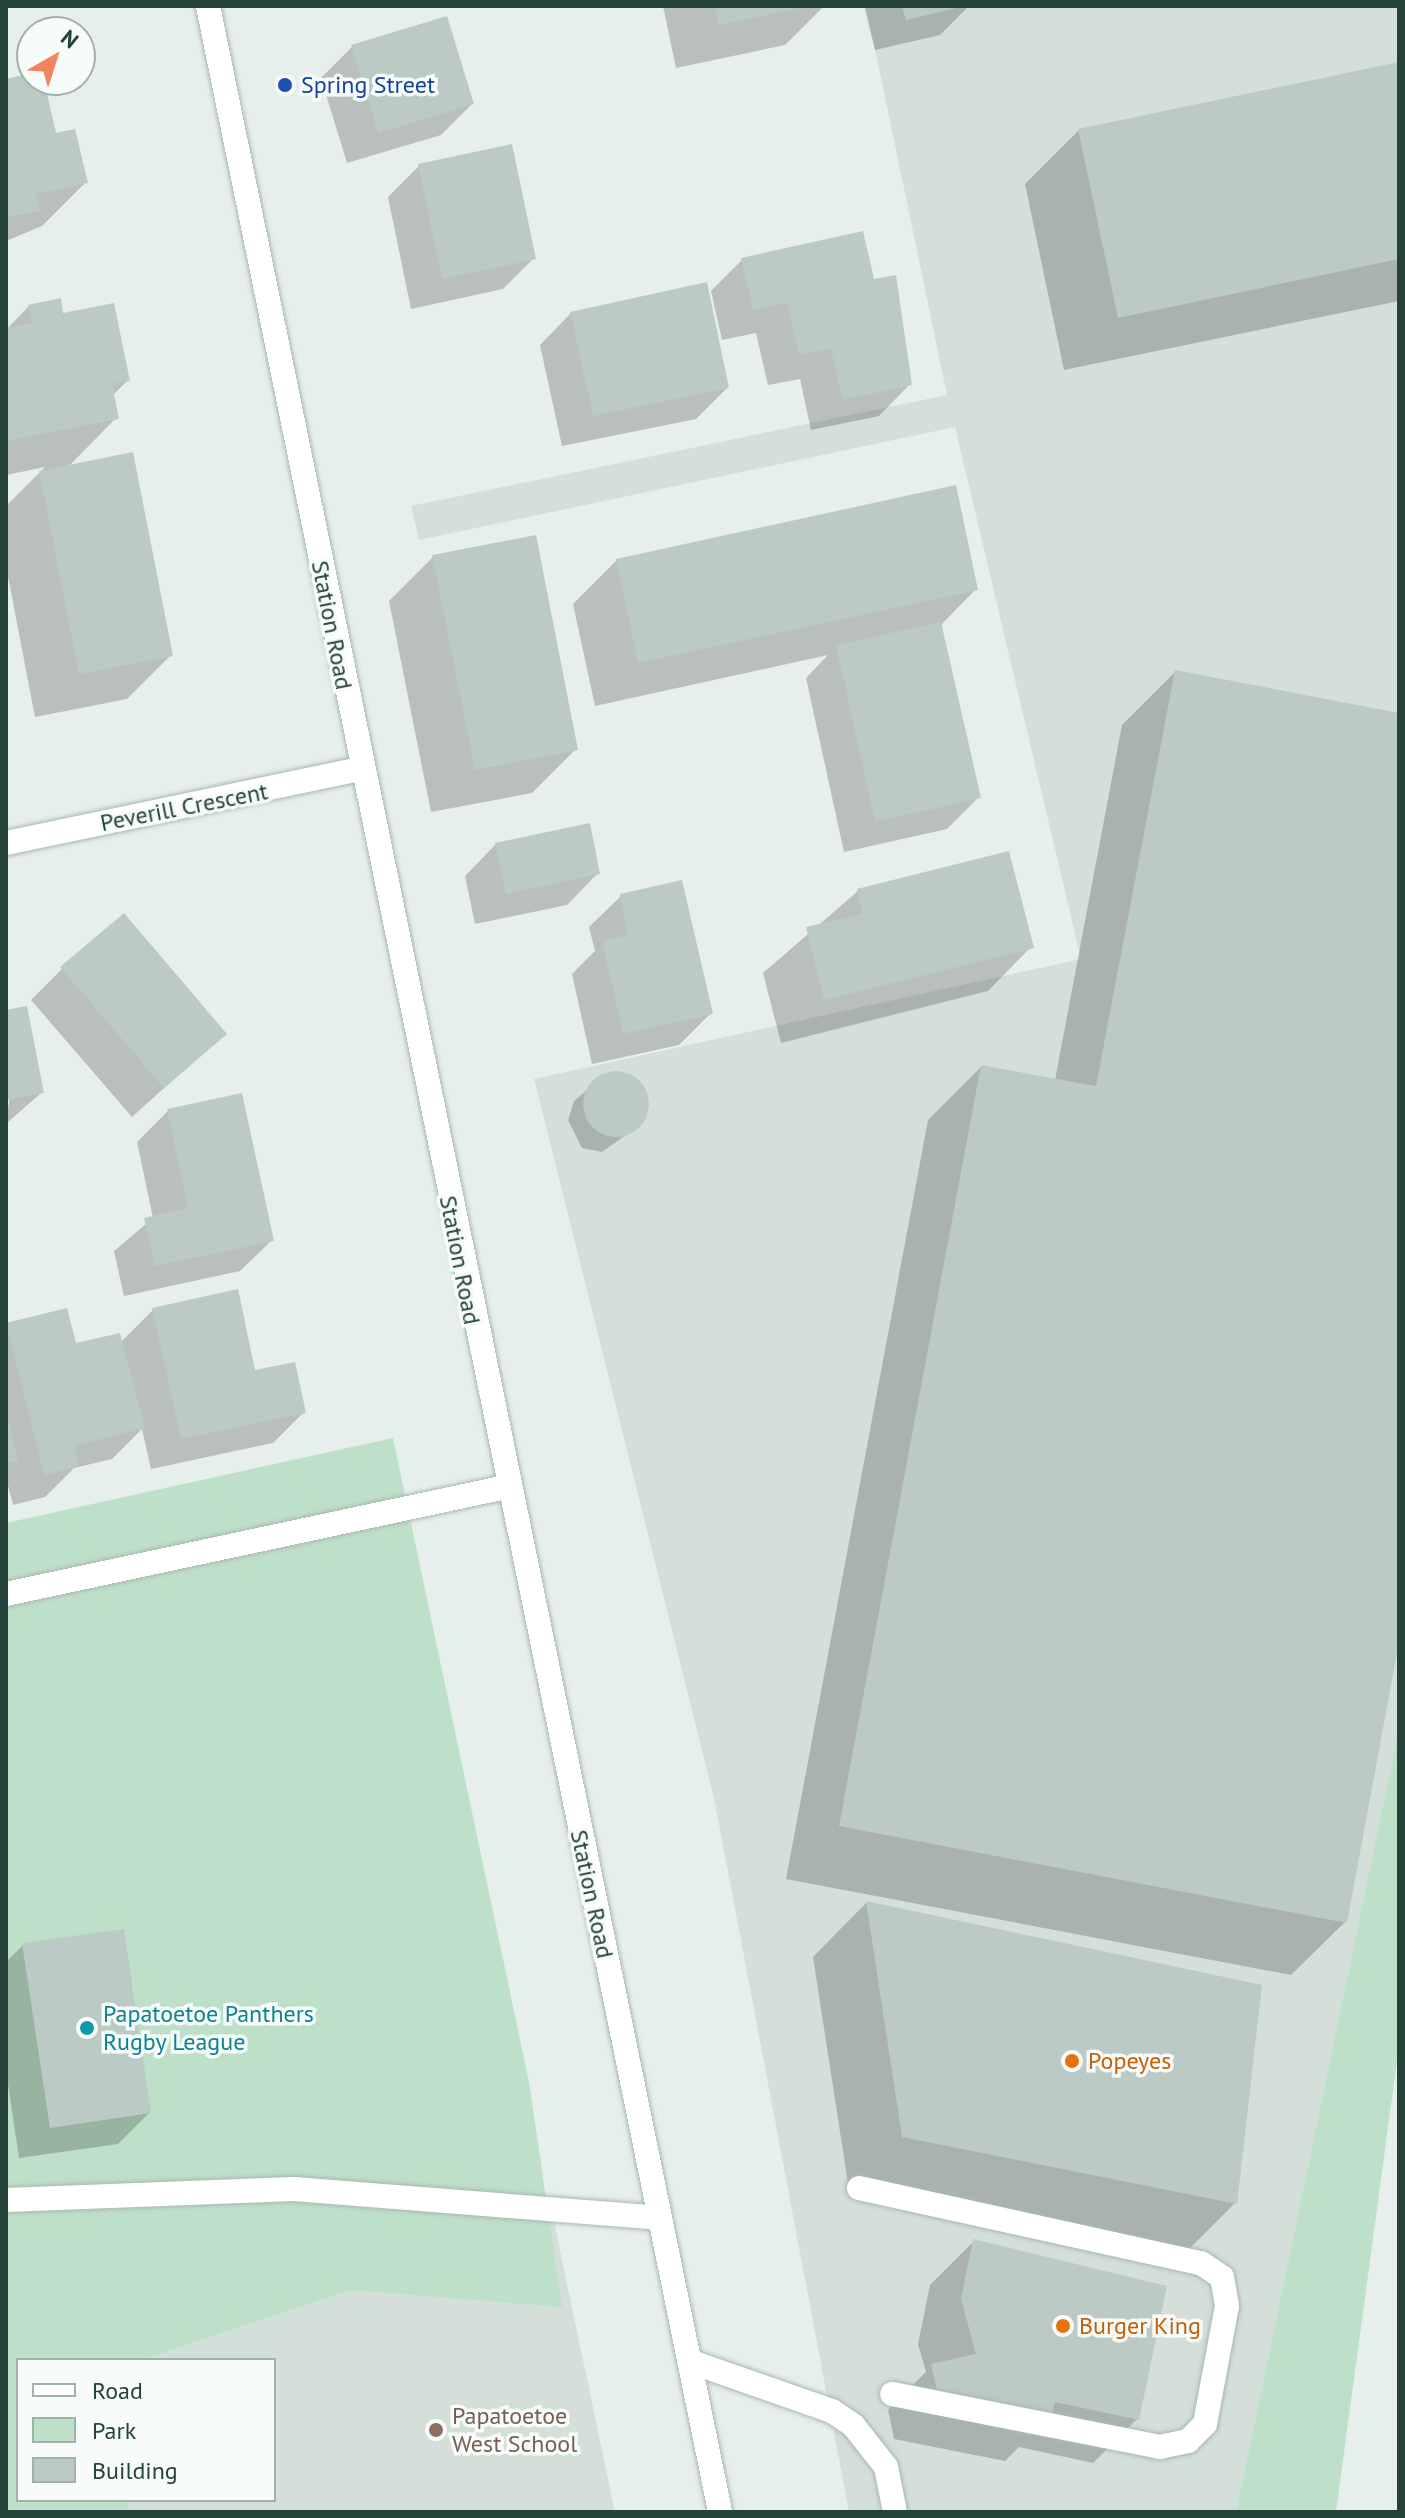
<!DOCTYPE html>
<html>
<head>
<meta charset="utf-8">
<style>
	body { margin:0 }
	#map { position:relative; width:1405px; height:2518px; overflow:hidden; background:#e6efeb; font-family:"PT Sans",sans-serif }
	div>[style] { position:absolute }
	.built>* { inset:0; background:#d4dfda }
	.green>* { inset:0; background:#bfe0c8 }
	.shadow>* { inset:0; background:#0003 }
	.building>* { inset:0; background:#bbcac4 }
	.round { border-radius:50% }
	.roads { filter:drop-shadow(0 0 2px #a8b8b2) drop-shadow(0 0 2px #a8b8b2) }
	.service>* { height:24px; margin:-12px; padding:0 12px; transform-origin:12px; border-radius:12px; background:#fff }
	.minor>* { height:24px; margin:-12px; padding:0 12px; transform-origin:12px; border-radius:12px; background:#fff }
	.secondary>* { height:24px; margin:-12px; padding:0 12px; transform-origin:12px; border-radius:12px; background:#fff }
	.dots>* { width:22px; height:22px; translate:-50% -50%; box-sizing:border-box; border:4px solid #f7fbf9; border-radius:50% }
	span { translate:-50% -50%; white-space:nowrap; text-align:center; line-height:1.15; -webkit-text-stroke:7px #f7fbf9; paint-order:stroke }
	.transit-label { font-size:24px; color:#164399 }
	.left { translate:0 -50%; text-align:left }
	.street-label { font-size:24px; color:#24423a }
	.culture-label { font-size:24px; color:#0d838f }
	.food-label { font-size:24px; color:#c56008 }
	.education-label { font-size:24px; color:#785e54 }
	.frame { position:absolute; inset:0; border:8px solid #24423a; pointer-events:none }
	.legend { position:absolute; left:16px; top:2358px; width:260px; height:144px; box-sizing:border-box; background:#f7fbf9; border:2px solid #a3b1ad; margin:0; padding:10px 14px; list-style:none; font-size:24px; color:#24423a }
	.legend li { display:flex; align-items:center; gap:16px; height:40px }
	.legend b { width:40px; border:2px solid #a3b1ad }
	.north { position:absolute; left:16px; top:16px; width:80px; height:80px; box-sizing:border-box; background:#f7fbf9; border:2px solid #a3b1ad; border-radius:50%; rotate:39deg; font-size:22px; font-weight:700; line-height:32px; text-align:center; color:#24423a }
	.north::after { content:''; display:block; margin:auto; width:28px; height:36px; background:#f4845f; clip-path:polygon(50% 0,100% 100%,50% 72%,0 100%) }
</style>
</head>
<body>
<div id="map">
	<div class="built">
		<div style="clip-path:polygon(866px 6px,1399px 6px,1399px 1728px,1236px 2512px,849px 2512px,715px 1803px,534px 1079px,1081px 959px,955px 427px,419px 540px,411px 506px,947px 395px)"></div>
		<div style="clip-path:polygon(554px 2222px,615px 2512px,130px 2512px,127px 2500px,274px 2500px,274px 2360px,142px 2360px)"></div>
	</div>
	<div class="green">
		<div style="clip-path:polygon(393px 1438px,529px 2082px,562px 2307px,351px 2290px,142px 2360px,18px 2360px,18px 2500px,127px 2500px,130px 2512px,6px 2512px,6px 1523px)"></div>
		<div style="clip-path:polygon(1399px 1728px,1399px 2046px,1336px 2512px,1236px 2512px)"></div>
	</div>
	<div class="shadow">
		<div style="clip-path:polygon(663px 6px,824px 6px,785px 45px,676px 68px)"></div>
		<div style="clip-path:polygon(864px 6px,969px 6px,940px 35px,875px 50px)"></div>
		<div style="clip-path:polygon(352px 47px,472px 104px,441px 135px,347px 163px,321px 78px)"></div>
		<div style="clip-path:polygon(1399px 64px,1399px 301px,1064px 370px,1025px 184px,1079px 130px)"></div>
		<div style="clip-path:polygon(32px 75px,42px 80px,54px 135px,86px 182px,42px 226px,6px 241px,6px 81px)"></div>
		<div style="clip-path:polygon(419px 166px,534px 258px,503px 289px,411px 309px,388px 197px)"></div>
		<div style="clip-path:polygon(742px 260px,873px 282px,910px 384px,879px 416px,811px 430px,800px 379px,768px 385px,756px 333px,722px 340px,711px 291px)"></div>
		<div style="clip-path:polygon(29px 306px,62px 316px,128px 380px,112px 396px,116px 418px,68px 467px,171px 655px,127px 699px,35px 717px,6px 566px,6px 506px,45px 467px,6px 475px,6px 330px)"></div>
		<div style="clip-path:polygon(571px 313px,727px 388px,696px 419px,562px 446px,540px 345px)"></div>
		<div style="clip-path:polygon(433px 557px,576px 749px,532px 793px,431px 812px,389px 601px)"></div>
		<div style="clip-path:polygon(617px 560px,976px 589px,940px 626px,978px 798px,947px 829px,844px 852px,806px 678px,828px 655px,595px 706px,573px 604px)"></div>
		<div style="clip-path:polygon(1175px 672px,1399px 715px,1399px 1631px,1345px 1922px,1291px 1975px,786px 1879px,928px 1120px,981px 1067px,1055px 1080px,1122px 725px)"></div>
		<div style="clip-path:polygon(496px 844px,598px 873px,567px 905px,475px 924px,465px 876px)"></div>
		<div style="clip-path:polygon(858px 891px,1031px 947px,988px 991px,781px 1043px,763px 973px)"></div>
		<div style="clip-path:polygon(621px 896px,710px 1014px,679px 1045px,592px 1064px,572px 974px,595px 951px,589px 927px)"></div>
		<div style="clip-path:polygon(62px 969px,224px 1034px,132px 1117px,31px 1000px)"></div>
		<div style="clip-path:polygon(6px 1012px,42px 1092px,6px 1124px,9px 1102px)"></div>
		<div style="clip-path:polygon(607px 1073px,627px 1074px,647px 1098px,637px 1127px,602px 1152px,582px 1148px,568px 1120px,574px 1101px)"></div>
		<div style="clip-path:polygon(168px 1111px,272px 1240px,240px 1271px,124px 1296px,114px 1251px,153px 1218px,137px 1142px)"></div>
		<div style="clip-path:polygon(153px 1310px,304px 1412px,273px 1443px,151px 1469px,142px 1429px,112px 1459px,74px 1468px,45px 1497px,13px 1505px,6px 1478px,6px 1325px,66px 1311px,75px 1345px,120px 1343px)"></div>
		<div style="clip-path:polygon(866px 1903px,1260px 1986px,1235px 2203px,1181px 2257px,849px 2190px,813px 1957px)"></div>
		<div style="clip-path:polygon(23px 1945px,149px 2113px,118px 2144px,19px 2158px,6px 2071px,6px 1962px)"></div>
		<div style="clip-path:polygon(974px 2241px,1137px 2419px,1093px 2463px,1019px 2447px,1005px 2461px,894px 2439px,888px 2410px,926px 2372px,918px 2344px,930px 2285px)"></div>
	</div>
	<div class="building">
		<div style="clip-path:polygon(715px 6px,804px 6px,804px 7px,719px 25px)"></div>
		<div style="clip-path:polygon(902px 6px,960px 6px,960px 7px,906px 20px)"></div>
		<div style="clip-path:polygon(447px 16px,474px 104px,378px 133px,351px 45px)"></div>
		<div style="clip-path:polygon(1399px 62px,1399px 259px,1118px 318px,1078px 129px)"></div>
		<div style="clip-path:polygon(32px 73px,32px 80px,44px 80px,56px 133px,75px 129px,88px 183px,36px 194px,40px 211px,6px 217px,6px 79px)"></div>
		<div style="clip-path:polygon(512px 144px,536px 259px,442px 279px,418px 164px)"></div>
		<div style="clip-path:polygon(863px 231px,874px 279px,896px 275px,912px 385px,842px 400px,831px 349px,799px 355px,787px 303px,753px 310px,741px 258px)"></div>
		<div style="clip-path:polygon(707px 282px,729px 388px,593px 416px,570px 312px)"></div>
		<div style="clip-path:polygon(61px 298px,63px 313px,114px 303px,130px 381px,112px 384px,119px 419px,6px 441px,6px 328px,32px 323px,28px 305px)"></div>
		<div style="clip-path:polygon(133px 452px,173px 656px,79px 674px,39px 471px)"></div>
		<div style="clip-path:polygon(956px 485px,978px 590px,638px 663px,616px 559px)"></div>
		<div style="clip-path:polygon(536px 535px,578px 750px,475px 770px,432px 555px)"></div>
		<div style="clip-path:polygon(941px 622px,981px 798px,875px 822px,836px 645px)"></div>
		<div style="clip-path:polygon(1175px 670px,1399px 713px,1399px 1642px,1347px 1923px,839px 1826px,981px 1065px,1096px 1086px)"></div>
		<div style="clip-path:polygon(590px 823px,600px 874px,506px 894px,495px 843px)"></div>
		<div style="clip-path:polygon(1009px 851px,1034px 948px,824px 1000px,806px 927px,862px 914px,857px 889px)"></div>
		<div style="clip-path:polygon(682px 880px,713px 1014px,623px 1034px,602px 941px,628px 935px,620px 894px)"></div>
		<div style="clip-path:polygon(124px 913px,227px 1034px,164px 1088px,60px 967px)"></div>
		<div style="clip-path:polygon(27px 1006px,44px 1093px,6px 1100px,6px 1010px)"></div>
		<div class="round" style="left:583px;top:1071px;width:66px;height:66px"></div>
		<div style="clip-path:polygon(242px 1093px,274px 1241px,155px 1266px,144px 1218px,188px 1208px,167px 1109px)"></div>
		<div style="clip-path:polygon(238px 1289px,255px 1370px,295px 1362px,306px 1413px,181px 1439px,152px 1308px)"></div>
		<div style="clip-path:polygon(67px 1308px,76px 1343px,120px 1333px,145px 1428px,74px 1446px,79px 1466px,44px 1475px,6px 1323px)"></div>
		<div style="clip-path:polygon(6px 1410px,18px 1461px,6px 1464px)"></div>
		<div style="clip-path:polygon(866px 1901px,1262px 1985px,1237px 2204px,902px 2137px)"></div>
		<div style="clip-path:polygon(124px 1929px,151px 2113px,50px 2128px,22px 1943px)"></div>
		<div style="clip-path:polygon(973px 2239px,1167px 2286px,1139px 2420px,1055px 2402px,1051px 2418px,938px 2395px,931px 2364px,976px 2354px,961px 2299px)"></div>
	</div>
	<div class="roads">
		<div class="service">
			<div style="left:6px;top:1594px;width:511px;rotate:-12.08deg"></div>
			<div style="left:859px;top:2188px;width:350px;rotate:12.4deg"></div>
			<div style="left:1201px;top:2263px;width:25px;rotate:34deg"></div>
			<div style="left:1222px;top:2277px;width:29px;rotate:80deg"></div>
			<div style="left:1227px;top:2306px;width:120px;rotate:100.6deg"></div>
			<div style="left:1205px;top:2424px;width:24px;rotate:135deg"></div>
			<div style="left:1188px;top:2441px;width:29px;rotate:168deg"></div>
			<div style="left:1160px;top:2447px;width:273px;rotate:-168.8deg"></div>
			<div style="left:6px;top:2200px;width:288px;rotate:-2.2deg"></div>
			<div style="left:294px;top:2189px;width:366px;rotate:4.5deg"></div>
			<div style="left:689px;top:2361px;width:151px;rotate:19.3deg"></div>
			<div style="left:832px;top:2411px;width:25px;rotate:34deg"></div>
			<div style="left:853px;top:2425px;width:53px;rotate:51.8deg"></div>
			<div style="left:886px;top:2467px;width:46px;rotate:78.7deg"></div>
		</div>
		<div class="minor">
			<div style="left:6px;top:843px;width:363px;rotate:-11.8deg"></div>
		</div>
		<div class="secondary">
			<div style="left:208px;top:6px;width:2558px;rotate:78.45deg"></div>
		</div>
	</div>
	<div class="dots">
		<div style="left:285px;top:85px;background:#1a4fb4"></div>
		<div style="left:87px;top:2028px;background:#0f9aa8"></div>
		<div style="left:1072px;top:2061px;background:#e8710a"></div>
		<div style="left:1063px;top:2326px;background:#e8710a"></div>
		<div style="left:436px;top:2430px;background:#8d6e63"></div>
	</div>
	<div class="transit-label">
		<span class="left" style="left:301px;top:85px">Spring Street</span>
	</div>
	<div class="street-label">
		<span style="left:332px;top:625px;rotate:79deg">Station Road</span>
		<span style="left:184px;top:807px;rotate:-11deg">Peverill Crescent</span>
		<span style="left:460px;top:1260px;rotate:79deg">Station Road</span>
		<span style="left:592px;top:1894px;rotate:78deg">Station Road</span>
	</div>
	<div class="culture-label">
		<span class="left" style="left:103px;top:2028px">Papatoetoe Panthers<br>Rugby League</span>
	</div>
	<div class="food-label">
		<span class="left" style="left:1088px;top:2061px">Popeyes</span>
		<span class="left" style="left:1079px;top:2326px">Burger King</span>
	</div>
	<div class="education-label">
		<span class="left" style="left:452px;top:2430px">Papatoetoe<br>West School</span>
	</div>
	<div class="frame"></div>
	<ul class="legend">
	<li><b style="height:10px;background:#fff"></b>Road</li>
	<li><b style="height:22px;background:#bfe0c8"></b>Park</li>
	<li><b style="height:22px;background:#bbcac4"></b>Building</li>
	</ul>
	<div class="north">N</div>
</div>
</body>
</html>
